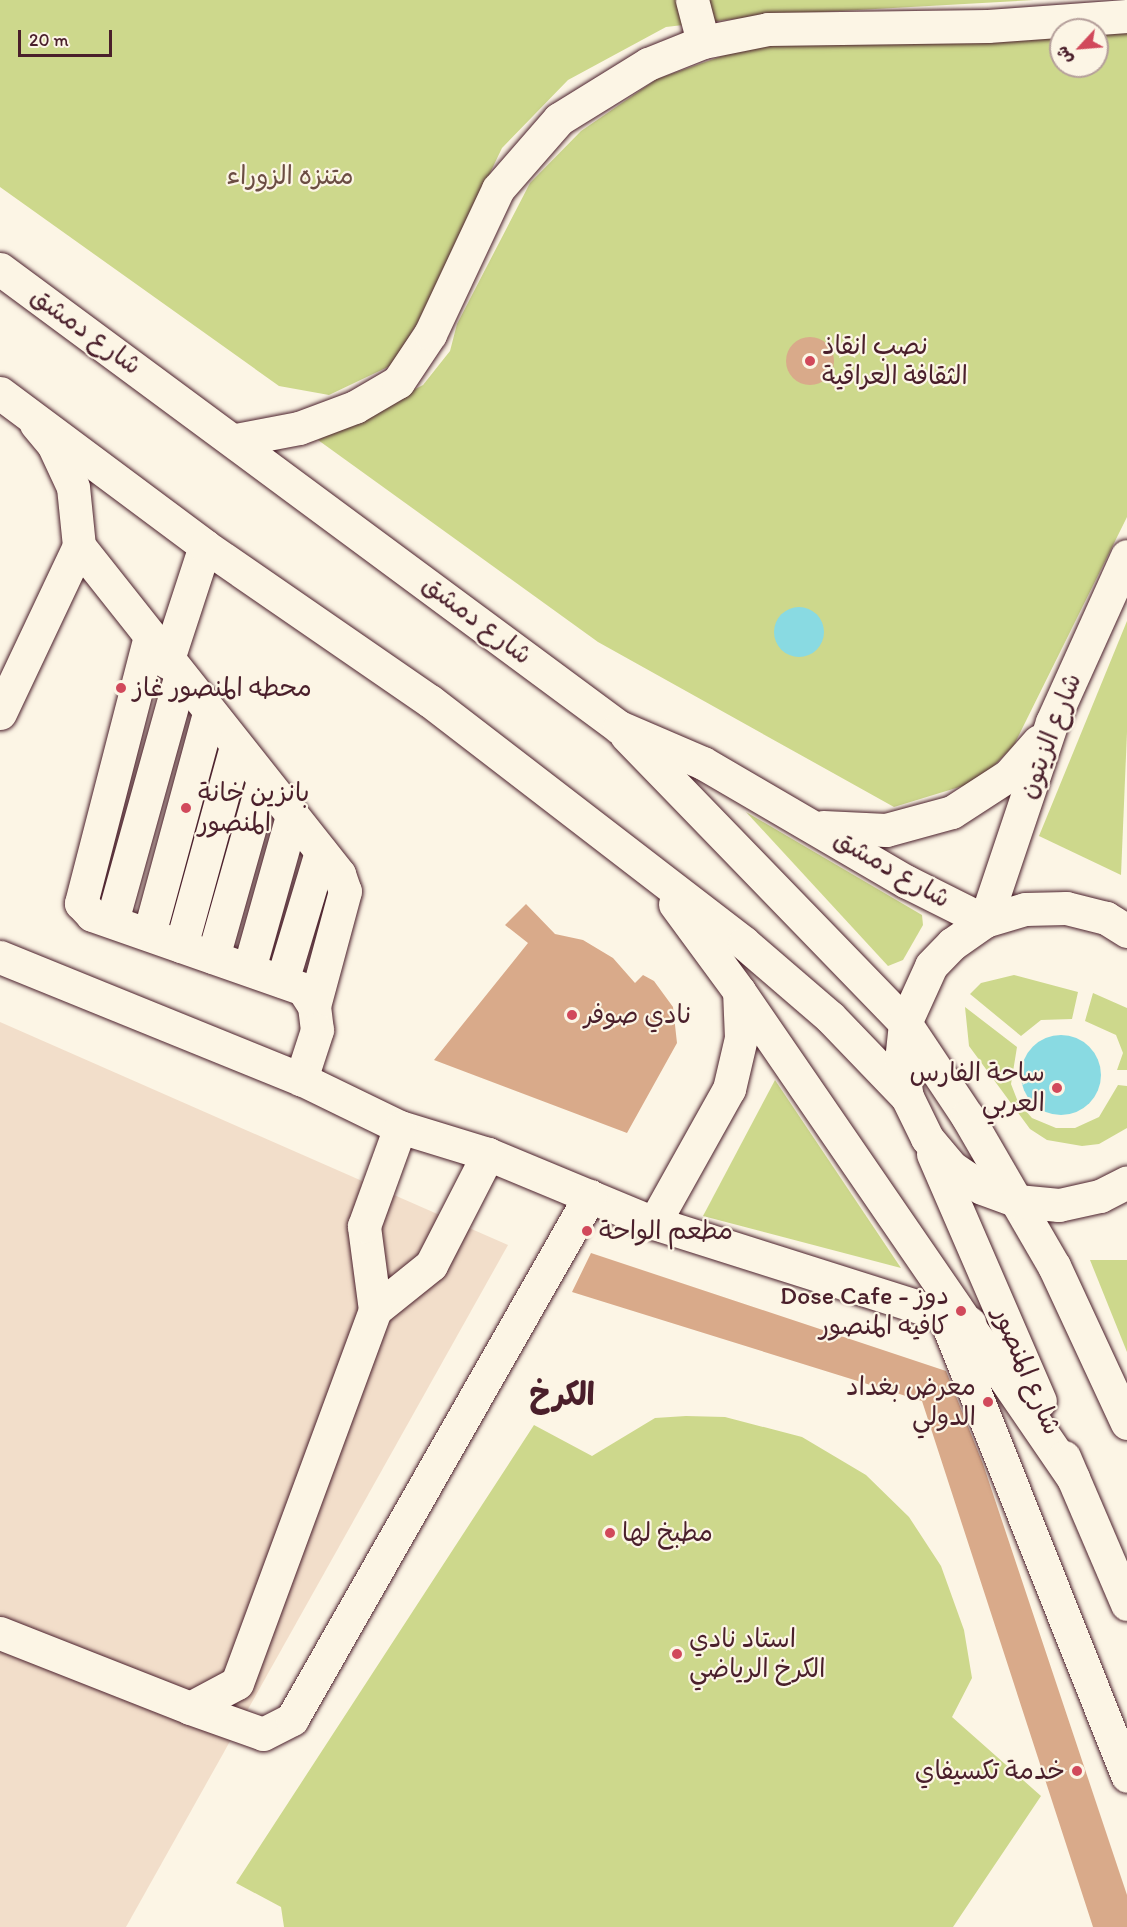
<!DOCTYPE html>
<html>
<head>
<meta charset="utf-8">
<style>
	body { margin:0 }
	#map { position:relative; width:1127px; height:1927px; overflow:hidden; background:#fcf5e5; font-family:Itim,"Playpen Sans Arabic",sans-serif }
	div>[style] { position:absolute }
	.built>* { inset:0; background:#f2deca }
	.green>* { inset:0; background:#cdd88c }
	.water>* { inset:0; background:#89dae2 }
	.round { border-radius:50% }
	.building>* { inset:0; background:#d9aa8a }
	.roads { filter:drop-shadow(0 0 2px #4a1f2b) drop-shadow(0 0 2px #4a1f2b) }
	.minor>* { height:33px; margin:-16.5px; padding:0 16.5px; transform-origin:16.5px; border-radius:16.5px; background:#fcf5e5 }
	.major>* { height:33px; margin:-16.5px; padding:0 16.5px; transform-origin:16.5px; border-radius:16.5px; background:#fcf5e5 }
	.dots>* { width:16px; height:16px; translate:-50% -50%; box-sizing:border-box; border:3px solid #fcf5e5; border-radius:50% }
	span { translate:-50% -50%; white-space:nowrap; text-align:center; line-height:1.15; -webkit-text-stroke:4.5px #fcf5e5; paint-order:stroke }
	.park-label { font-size:26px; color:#6b4d43 }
	.street-label { font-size:26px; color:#4a1f2b }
	.poi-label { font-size:26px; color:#4a1f2b }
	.left { translate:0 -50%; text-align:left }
	.right { translate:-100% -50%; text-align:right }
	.district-label { font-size:32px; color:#4a1f2b; font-weight:700 }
	.north { position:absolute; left:1049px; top:18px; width:60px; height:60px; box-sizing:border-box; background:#fcf5e5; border:2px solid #b59f9b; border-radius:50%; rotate:244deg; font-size:16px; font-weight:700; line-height:24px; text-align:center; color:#4a1f2b }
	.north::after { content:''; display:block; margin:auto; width:21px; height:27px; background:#d1495b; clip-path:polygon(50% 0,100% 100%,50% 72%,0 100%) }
	.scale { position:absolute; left:18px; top:30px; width:94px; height:27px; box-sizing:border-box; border:3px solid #4a1f2b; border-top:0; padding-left:8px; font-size:18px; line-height:21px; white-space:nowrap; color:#4a1f2b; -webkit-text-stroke:4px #fcf5e5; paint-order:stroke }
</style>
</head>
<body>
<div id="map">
	<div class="built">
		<div style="clip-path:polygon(0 1022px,508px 1245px,126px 1927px,0 1927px)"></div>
	</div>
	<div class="green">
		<div style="clip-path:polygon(0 0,1034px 0,768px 15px,666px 27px,568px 80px,502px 148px,421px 317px,392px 365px,329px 395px,279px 386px,0 187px)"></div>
		<div style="clip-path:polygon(1127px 27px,1127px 517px,1014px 745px,979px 781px,894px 807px,598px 642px,318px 440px,423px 385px,450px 351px,457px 324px,530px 183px,581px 131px,657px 79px,742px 49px,811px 40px,1061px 36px,1061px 66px,1097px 66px,1097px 31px)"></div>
		<div style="clip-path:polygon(1127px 621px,1127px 732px,1121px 875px,1039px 836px)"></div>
		<div style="clip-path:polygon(746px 812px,922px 915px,923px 925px,903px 960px,888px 966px)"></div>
		<div style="clip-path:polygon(1014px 975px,1078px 992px,1072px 1019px,1041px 1020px,1021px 1036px,970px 994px,981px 983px)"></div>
		<div style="clip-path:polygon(1093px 993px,1127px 1008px,1127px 1070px,1117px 1070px,1123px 1053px,1116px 1035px,1085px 1021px)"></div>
		<div style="clip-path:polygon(965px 1007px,1017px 1047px,1011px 1084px,1018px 1102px,1032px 1118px,1056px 1128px,1075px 1128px,1099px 1117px,1118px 1085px,1127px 1086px,1127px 1128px,1099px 1144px,1082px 1146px,1047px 1140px,1030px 1129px,969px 1046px)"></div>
		<div style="clip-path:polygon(775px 1080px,901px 1268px,703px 1216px)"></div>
		<div style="clip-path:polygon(1090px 1260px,1127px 1260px,1127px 1352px)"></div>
		<div style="clip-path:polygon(686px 1416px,725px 1417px,802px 1437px,866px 1475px,909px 1517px,941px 1566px,964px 1630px,972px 1678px,952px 1717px,1041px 1796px,953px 1927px,284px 1927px,281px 1907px,236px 1883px,534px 1425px,592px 1456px,655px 1418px)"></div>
	</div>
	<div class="water">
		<div class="round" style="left:774px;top:607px;width:50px;height:50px"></div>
		<div class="round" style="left:1021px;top:1035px;width:80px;height:80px"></div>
	</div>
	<div class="building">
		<div class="round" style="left:786px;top:337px;width:48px;height:48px"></div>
		<div style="clip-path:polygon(526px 904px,555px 934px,583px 940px,613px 958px,635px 983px,643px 975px,654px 981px,673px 1007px,677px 1043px,627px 1133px,434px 1060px,528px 943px,505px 925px)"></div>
		<div style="clip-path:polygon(591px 1253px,946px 1371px,983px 1464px,1127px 1895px,1127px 1927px,1093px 1927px,922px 1401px,572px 1292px)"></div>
	</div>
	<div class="roads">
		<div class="minor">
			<div style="left:692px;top:0;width:43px;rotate:75.3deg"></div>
			<div style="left:36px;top:424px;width:26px;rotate:50deg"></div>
			<div style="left:53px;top:444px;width:47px;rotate:65.1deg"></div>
			<div style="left:73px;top:487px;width:59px;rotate:84.2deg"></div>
			<div style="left:79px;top:546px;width:419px;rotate:51.6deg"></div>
			<div style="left:339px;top:874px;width:18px;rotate:71deg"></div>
			<div style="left:345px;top:891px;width:119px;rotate:105.1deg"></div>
			<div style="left:149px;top:640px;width:272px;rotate:104.5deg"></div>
			<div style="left:81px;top:903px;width:16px;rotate:47deg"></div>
			<div style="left:92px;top:915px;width:224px;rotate:19.3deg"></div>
			<div style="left:303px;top:989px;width:20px;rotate:57deg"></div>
			<div style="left:314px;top:1006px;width:24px;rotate:83deg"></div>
			<div style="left:317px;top:1030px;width:52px;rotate:108.1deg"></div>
			<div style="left:167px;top:662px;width:122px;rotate:-71.9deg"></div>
			<div style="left:0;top:713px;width:185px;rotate:-64.7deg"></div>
			<div style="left:112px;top:921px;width:253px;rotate:-74.4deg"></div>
			<div style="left:149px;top:934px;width:229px;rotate:-74.8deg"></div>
			<div style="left:181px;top:946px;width:206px;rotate:-74.6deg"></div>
			<div style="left:0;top:957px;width:325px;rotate:22.1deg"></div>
			<div style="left:301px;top:1079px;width:110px;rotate:25.9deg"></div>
			<div style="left:400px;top:1127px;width:92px;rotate:17.1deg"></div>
			<div style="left:488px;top:1154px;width:180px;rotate:22.6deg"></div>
			<div style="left:654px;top:1223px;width:331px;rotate:17.6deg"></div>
			<div style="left:213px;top:957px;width:184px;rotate:-74.2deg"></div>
			<div style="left:249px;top:969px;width:159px;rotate:-74.3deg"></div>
			<div style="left:282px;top:981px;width:135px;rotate:-73.2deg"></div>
			<div style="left:654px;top:1223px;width:154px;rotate:-60.8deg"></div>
			<div style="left:729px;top:1089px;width:52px;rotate:-76.8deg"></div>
			<div style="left:741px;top:1038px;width:47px;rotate:-92.4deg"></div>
			<div style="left:375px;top:1310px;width:72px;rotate:-38.8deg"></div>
			<div style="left:431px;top:1265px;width:125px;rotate:-62.8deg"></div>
			<div style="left:944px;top:1315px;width:496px;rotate:68.3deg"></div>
			<div style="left:0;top:1633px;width:204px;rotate:21.5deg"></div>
			<div style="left:190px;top:1708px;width:53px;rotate:-28deg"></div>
			<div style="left:237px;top:1683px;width:398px;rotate:-69.7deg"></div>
			<div style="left:375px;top:1310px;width:85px;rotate:-97.5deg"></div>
			<div style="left:364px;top:1226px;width:105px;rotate:-70deg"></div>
			<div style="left:190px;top:1708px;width:77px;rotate:19.6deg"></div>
			<div style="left:263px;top:1734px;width:33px;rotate:-27deg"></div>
			<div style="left:292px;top:1719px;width:602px;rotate:-60.33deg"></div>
		</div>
		<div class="major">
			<div style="left:0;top:269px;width:770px;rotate:36.5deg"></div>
			<div style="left:619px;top:727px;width:91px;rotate:23.2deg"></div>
			<div style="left:703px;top:763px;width:236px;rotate:30.3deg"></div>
			<div style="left:907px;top:882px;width:87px;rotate:26.6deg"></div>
			<div style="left:0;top:393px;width:256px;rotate:36.7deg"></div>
			<div style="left:205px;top:546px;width:273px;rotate:34.6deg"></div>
			<div style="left:430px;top:701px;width:396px;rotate:37.6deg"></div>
			<div style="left:744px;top:943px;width:113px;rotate:40.7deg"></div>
			<div style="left:830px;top:1017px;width:111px;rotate:46.1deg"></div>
			<div style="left:236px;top:440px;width:64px;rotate:-10.8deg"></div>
			<div style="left:299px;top:428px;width:60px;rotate:-20.6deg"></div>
			<div style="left:355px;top:407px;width:50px;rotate:-30.2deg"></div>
			<div style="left:398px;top:382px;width:58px;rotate:-56.3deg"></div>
			<div style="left:430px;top:334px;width:160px;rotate:-64.9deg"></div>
			<div style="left:498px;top:189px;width:93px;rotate:-48.9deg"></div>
			<div style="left:559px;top:119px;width:105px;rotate:-31.7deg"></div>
			<div style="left:648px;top:64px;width:59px;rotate:-21.8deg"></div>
			<div style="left:703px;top:42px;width:66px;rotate:-11.3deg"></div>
			<div style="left:768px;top:29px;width:220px;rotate:-0.8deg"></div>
			<div style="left:988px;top:26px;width:139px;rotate:-4.1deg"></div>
			<div style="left:626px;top:735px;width:401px;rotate:45.9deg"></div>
			<div style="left:905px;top:1023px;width:112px;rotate:56.3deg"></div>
			<div style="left:967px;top:1116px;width:173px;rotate:59.9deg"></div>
			<div style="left:1054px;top:1266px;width:173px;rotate:65.1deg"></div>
			<div style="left:823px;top:827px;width:63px;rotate:2.7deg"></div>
			<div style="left:886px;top:830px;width:68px;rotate:-15.3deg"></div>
			<div style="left:952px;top:812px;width:68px;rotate:-33deg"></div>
			<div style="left:1009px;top:775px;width:45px;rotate:-48.6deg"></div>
			<div style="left:675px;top:904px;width:108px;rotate:53.7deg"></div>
			<div style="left:739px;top:991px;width:591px;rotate:55.56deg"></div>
			<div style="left:985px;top:921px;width:210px;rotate:-71.4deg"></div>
			<div style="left:1052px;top:722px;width:182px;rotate:-65.7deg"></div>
			<div style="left:1127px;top:931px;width:25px;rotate:-148deg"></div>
			<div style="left:1106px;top:918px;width:41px;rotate:-166deg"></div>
			<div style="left:1066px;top:908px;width:41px;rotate:178.6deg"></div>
			<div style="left:1025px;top:909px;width:42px;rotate:163.3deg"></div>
			<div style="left:985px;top:921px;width:40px;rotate:145.1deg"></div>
			<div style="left:952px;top:944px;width:30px;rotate:134deg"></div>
			<div style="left:931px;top:966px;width:63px;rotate:114.5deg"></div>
			<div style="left:905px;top:1023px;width:37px;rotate:96deg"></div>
			<div style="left:901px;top:1060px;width:37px;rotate:81deg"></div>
			<div style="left:907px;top:1097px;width:46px;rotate:64deg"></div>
			<div style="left:927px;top:1138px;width:38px;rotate:50deg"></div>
			<div style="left:951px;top:1167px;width:37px;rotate:34deg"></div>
			<div style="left:982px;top:1188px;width:37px;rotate:20deg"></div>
			<div style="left:1017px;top:1201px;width:42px;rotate:5.4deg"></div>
			<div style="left:1059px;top:1205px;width:42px;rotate:-12.4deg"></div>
			<div style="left:1100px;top:1196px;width:30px;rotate:-27deg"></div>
			<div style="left:933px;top:1154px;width:269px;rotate:66.6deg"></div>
			<div style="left:1064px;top:1457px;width:160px;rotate:66.8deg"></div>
		</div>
	</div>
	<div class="dots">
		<div style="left:810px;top:361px;background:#d1495b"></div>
		<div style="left:121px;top:688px;background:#d1495b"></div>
		<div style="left:186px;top:808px;background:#d1495b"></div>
		<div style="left:572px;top:1015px;background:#d1495b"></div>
		<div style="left:1057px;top:1088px;background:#d1495b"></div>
		<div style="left:587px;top:1231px;background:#d1495b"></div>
		<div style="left:961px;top:1311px;background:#d1495b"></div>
		<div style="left:988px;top:1402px;background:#d1495b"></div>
		<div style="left:610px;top:1533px;background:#d1495b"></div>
		<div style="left:677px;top:1654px;background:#d1495b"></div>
		<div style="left:1077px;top:1771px;background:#d1495b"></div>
	</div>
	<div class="park-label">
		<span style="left:290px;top:176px">متنزه الزوراء</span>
	</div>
	<div class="street-label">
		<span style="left:86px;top:331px;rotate:36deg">شارع دمشق</span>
		<span style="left:477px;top:620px;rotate:37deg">شارع دمشق</span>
		<span style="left:1050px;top:736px;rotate:-69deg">شارع الزيتون</span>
		<span style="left:892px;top:869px;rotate:30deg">شارع دمشق</span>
		<span style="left:1027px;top:1371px;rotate:67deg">شارع المنصور</span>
	</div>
	<div class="poi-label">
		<span class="left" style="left:822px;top:361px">نصب انقاذ<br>الثقافة العراقية</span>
		<span class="left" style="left:133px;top:688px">محطه المنصور غاز</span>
		<span class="left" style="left:198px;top:808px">بانزين خانة<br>المنصور</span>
		<span class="left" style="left:584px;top:1015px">نادي صوفر</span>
		<span class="right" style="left:1045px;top:1088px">ساحة الفارس<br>العربي</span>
		<span class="left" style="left:599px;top:1231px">مطعم الواحة</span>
		<span class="right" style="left:949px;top:1311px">Dose Cafe - دوز<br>كافيه المنصور</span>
		<span class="right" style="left:976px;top:1402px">معرض بغداد<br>الدولي</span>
		<span class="left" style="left:622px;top:1533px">مطبخ لها</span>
		<span class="left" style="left:689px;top:1654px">استاد نادي<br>الكرخ الرياضي</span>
		<span class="right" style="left:1065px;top:1771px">خدمة تكسيفاي</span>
	</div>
	<div class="district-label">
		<span style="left:562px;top:1394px">الكرخ</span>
	</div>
	<div class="north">ش</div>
	<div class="scale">20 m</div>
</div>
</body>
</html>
